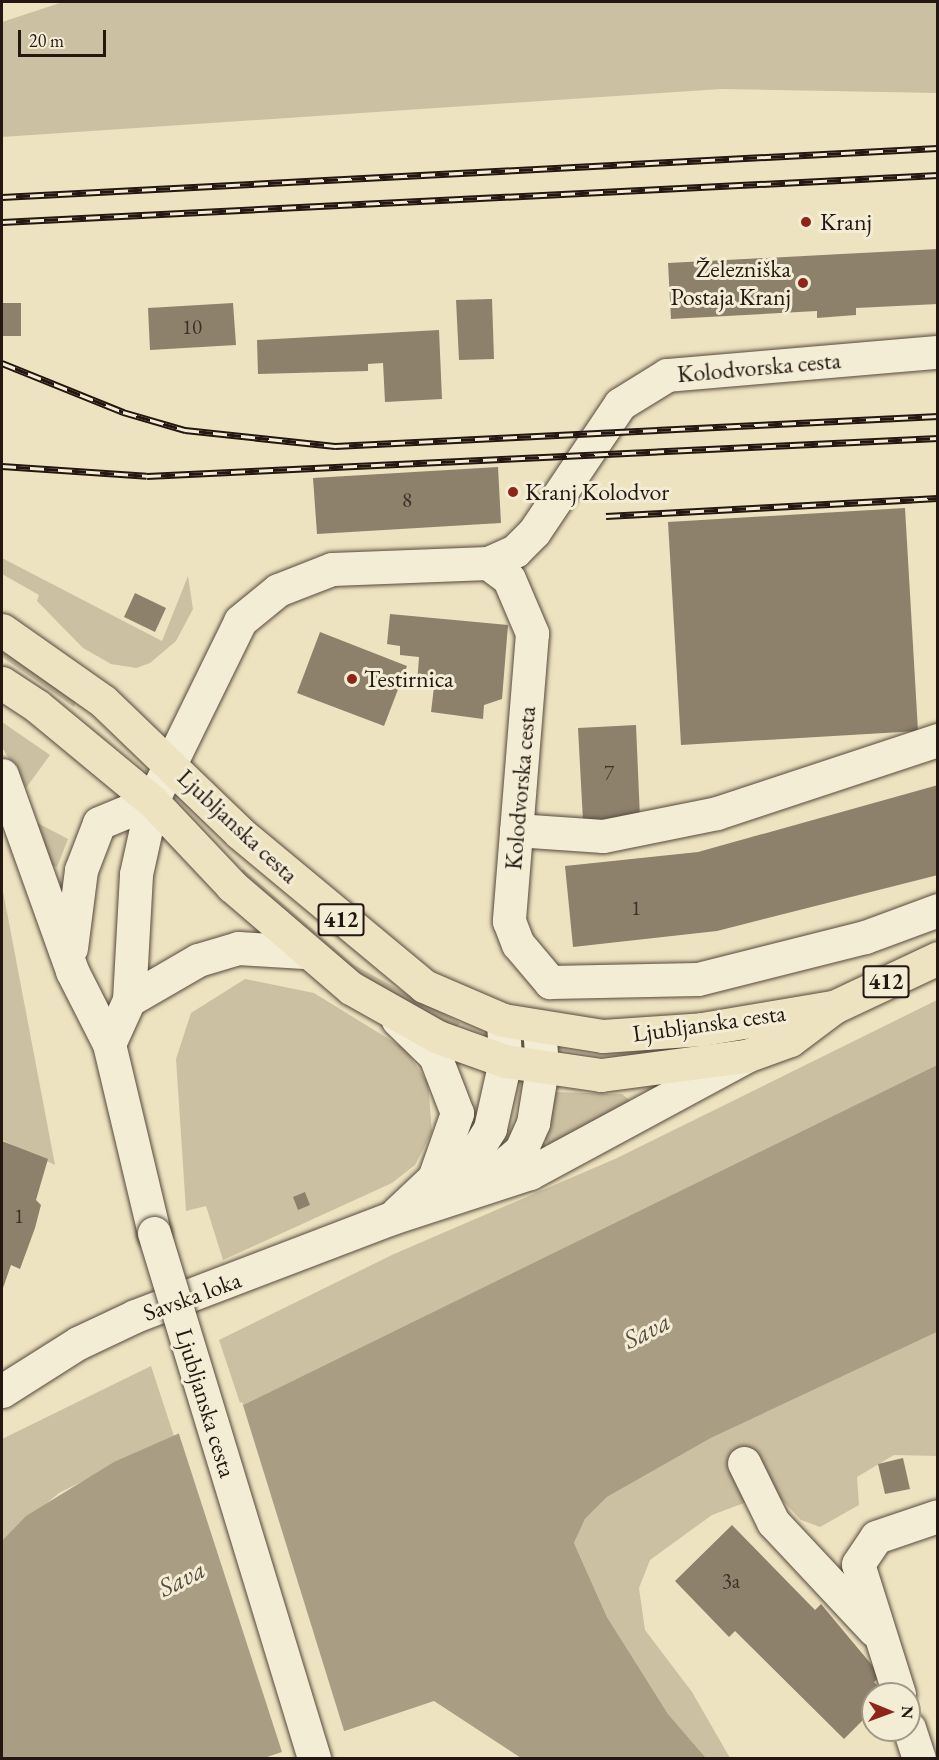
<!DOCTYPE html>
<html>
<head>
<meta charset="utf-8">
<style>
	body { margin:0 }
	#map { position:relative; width:939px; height:1760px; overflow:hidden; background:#eee3c0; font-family:"EB Garamond",serif }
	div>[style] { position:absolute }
	.green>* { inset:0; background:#ccc0a2 }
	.water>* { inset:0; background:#a99d84 }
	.pier>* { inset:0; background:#eee3c0 }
	.building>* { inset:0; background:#8d816c }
	.roads { filter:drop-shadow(0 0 2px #56493d) drop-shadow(0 0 2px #56493d) }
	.minor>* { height:33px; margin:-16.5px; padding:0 16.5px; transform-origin:16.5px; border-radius:16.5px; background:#f4edd6 }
	.major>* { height:33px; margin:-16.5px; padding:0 16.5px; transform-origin:16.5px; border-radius:16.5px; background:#eee3c0 }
	.rail>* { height:7px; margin-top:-3.5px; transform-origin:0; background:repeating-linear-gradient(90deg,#f4edd6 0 14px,#241611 0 28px); box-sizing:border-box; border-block:2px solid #241611 }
	.bridges { filter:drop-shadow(0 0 2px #56493d) drop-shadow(0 0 2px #56493d) }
	.minor-bridge>* { height:33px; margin:-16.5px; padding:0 16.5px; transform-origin:16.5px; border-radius:16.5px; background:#f4edd6 }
	.dots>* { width:16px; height:16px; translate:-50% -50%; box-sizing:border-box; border:3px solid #f4edd6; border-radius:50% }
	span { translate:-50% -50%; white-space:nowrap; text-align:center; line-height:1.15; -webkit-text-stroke:6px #f4edd6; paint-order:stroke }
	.number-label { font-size:21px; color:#3e3128 }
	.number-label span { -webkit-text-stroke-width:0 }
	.shield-label span { padding:2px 4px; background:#f4edd6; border:2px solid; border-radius:4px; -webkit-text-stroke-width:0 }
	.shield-label { font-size:22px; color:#241611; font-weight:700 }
	.poi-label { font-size:24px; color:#241611 }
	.left { translate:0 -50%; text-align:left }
	.right { translate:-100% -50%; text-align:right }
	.street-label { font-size:24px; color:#241611 }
	.water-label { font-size:26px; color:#594c3f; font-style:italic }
	.frame { position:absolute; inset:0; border:3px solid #241611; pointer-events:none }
	.north { position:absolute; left:861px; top:1682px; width:60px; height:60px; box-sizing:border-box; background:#f4edd6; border:2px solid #a19787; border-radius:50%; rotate:91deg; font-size:16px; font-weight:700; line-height:24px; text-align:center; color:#241611 }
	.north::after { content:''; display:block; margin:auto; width:21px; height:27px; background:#8f2418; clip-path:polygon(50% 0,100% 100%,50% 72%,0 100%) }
	.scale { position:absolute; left:18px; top:30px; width:88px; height:27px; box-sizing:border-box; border:3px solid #241611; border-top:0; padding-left:8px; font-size:18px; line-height:21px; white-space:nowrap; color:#241611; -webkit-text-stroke:4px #f4edd6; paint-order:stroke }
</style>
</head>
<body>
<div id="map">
	<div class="green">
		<div style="clip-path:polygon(63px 2px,937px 2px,937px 93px,721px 89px,2px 137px,2px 22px)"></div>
		<div style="clip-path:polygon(2px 558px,162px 641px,188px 576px,193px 609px,176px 641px,150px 663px,136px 668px,111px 664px,83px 648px,37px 601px,39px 595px,2px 574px)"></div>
		<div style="clip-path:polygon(2px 648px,77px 699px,74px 707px,2px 657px)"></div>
		<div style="clip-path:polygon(2px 722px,50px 755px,26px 788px,2px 747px)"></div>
		<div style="clip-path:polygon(30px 819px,68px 839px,57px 867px,46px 864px)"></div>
		<div style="clip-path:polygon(243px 869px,354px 965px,460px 1023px,453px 1030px,367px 983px,239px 873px)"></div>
		<div style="clip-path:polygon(2px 886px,55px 1165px,2px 1140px)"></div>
		<div style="clip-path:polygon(245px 979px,314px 993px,405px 1049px,428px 1083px,432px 1132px,415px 1165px,392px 1183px,223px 1260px,206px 1206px,186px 1211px,176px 1059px,191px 1013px)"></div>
		<div style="clip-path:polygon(937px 1000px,937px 1065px,241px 1406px,219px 1340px,394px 1254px,617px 1158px)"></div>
		<div style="clip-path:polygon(554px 1092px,622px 1094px,632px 1102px,548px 1145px,544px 1135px)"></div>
		<div style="clip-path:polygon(937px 1332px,937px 1456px,894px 1455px,857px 1477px,859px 1505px,820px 1527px,801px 1520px,782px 1500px,760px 1497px,712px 1515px,650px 1560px,639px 1588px,645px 1630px,692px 1692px,730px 1758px,706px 1758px,668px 1714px,607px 1617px,574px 1543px,585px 1519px,607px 1497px,711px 1438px)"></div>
		<div style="clip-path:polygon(151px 1366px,174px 1436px,59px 1493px,2px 1541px,2px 1439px)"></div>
	</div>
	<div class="water">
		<div style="clip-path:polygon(937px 1065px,937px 1332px,711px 1438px,607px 1497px,585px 1519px,574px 1543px,607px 1617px,668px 1714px,706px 1758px,521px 1758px,434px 1701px,264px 1758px,2px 1758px,2px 1541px,26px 1516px,114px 1462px,241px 1406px)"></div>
	</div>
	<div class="pier">
		<div style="clip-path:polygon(242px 1402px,345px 1734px,283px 1755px,178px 1431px)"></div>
	</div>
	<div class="building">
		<div style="clip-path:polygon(938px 249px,938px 304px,856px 308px,856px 315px,817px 318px,817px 311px,671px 319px,668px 263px)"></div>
		<div style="clip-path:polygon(492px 299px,494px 359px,459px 360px,456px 300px)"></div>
		<div style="clip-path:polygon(2px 303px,21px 303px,21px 336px,2px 336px)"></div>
		<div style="clip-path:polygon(233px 303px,236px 345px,150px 350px,148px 308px)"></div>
		<div style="clip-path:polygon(439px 330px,442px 399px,385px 402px,383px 363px,368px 364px,368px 371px,258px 374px,257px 340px)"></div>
		<div style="clip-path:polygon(498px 467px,501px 523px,317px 534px,313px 478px)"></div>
		<div style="clip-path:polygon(905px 508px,918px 731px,681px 745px,668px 522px)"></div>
		<div style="clip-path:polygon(135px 593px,166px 608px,155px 632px,124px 617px)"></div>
		<div style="clip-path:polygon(390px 614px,508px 625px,502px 699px,484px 705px,483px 719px,431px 712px,434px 687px,417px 685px,419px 657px,400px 655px,400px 646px,387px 644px)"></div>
		<div style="clip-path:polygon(320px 632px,407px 666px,384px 726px,297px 693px)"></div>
		<div style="clip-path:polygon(636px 725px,640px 818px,583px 821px,578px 728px)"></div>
		<div style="clip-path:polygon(938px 785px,938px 875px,717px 931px,573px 947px,565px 866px,698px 852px)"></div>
		<div style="clip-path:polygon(2px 1141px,48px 1159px,36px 1200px,41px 1205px,35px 1228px,20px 1269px,11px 1265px,2px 1291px)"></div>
		<div style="clip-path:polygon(305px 1192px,310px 1205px,298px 1210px,293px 1197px)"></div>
		<div style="clip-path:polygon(903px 1458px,910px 1489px,885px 1494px,878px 1464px)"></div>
		<div style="clip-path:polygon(732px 1525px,815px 1610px,821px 1604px,881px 1676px,874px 1682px,885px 1694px,873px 1694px,873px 1710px,844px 1739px,735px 1631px,729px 1637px,675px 1581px)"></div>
	</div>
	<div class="roads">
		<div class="minor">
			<div style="left:488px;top:563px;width:26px;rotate:37deg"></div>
			<div style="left:509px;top:579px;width:59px;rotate:66.9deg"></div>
			<div style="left:532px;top:633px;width:289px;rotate:94.6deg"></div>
			<div style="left:509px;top:921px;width:25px;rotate:69deg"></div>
			<div style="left:518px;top:944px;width:50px;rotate:49.9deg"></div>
			<div style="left:550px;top:982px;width:148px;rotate:-1.2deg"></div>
			<div style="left:698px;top:979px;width:172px;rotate:-14.1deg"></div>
			<div style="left:865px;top:937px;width:78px;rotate:-20.3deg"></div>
			<div style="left:2px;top:775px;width:208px;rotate:70.3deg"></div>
			<div style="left:72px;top:971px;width:82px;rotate:63.1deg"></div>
			<div style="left:109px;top:1044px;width:194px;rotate:76.6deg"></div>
			<div style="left:516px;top:830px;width:87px;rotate:3.9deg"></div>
			<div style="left:603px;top:836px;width:116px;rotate:-11.4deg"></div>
			<div style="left:717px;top:813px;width:233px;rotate:-18.3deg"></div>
			<div style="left:71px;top:948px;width:79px;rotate:-82.7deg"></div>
			<div style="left:81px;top:870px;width:50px;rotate:-69deg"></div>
			<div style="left:99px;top:823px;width:57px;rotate:-22.5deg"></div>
			<div style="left:129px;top:1000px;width:80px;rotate:-30.1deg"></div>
			<div style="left:198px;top:960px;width:42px;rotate:-16.7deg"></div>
			<div style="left:238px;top:948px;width:66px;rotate:3.5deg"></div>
			<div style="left:109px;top:1044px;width:48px;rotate:-65.6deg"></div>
			<div style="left:129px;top:1000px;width:126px;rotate:-86.8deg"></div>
			<div style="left:136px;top:874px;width:75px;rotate:-77.6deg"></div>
			<div style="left:152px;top:801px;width:200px;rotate:-63.9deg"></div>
			<div style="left:240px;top:621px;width:49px;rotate:-39.2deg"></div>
			<div style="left:278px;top:590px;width:58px;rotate:-21.3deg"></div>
			<div style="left:332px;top:569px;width:156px;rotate:-2.2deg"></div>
			<div style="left:488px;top:563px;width:30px;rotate:-24deg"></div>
			<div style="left:515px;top:551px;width:27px;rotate:-45deg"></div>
			<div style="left:534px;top:532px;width:154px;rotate:-56.1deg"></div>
			<div style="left:620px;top:404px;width:55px;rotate:-31.7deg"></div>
			<div style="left:667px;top:375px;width:272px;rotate:-4.9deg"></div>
			<div style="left:434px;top:1178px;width:42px;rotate:-27.2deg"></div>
			<div style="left:471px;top:1159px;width:36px;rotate:-58deg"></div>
			<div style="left:490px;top:1128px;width:69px;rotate:-77.4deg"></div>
			<div style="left:505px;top:1061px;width:41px;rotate:-92.8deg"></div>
			<div style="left:483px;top:1182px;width:50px;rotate:-40.1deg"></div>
			<div style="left:521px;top:1150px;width:30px;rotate:-66deg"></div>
			<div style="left:533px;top:1123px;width:56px;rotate:-80.7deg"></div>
			<div style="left:542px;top:1068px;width:39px;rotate:-94deg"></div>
			<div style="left:397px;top:1213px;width:51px;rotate:-43.4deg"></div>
			<div style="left:434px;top:1178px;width:69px;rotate:-70.5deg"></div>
			<div style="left:457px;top:1113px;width:61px;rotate:-111.1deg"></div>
			<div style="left:435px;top:1056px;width:52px;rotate:-135.8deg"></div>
			<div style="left:2px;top:1391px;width:90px;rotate:-32.3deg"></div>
			<div style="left:78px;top:1343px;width:63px;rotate:-25.3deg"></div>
			<div style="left:135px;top:1316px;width:275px;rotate:-20.9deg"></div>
			<div style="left:392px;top:1218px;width:145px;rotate:-18.1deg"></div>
			<div style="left:530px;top:1173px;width:246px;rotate:-28.4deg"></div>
			<div style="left:744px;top:1463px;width:66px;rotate:63.8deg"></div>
			<div style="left:773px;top:1522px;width:148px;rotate:46.9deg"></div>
			<div style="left:899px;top:1694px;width:136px;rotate:-107.5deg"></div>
			<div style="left:858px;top:1564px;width:32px;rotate:-56deg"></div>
			<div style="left:876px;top:1537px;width:65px;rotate:-18.7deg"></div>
			<div style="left:909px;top:1728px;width:32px;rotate:72deg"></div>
		</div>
		<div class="major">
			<div style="left:2px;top:630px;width:123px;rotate:35.1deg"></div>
			<div style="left:103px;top:701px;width:190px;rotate:43.9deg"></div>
			<div style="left:240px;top:833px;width:239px;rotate:39.7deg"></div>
			<div style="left:424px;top:986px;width:86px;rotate:23.3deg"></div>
			<div style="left:503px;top:1020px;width:101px;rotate:9.1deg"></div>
			<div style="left:603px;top:1036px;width:99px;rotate:-4deg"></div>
			<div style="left:702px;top:1029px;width:132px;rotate:-9.6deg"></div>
			<div style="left:2px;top:683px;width:42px;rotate:33.3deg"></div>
			<div style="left:37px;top:706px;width:149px;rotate:39.6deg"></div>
			<div style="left:152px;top:801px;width:117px;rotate:46.7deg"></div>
			<div style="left:232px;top:886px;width:157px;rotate:40.6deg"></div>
			<div style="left:351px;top:988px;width:100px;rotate:29.4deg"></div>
			<div style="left:438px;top:1037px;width:71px;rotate:19.7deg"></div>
			<div style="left:505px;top:1061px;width:97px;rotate:8.3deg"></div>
			<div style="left:601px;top:1075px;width:146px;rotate:-7.5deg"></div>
			<div style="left:746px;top:1056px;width:47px;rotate:-20deg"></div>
			<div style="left:790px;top:1040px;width:55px;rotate:-36.9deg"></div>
			<div style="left:834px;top:1007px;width:115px;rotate:-25.2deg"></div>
		</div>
	</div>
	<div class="rail">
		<div style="left:2px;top:197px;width:937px;rotate:-3deg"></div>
		<div style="left:2px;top:222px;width:937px;rotate:-2.87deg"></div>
		<div style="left:2px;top:363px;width:131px;rotate:22deg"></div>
		<div style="left:123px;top:412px;width:65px;rotate:16.2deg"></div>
		<div style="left:185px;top:430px;width:151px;rotate:6.1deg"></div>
		<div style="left:335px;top:446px;width:604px;rotate:-2.85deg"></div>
		<div style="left:2px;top:466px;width:145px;rotate:3.9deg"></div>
		<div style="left:147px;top:476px;width:792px;rotate:-2.75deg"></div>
		<div style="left:606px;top:516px;width:332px;rotate:-3.1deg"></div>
	</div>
	<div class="bridges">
		<div class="minor-bridge">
			<div style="left:154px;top:1233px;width:549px;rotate:73.05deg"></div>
		</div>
	</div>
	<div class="dots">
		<div style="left:806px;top:222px;background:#8f2418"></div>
		<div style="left:803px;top:283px;background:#8f2418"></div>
		<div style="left:513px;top:492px;background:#8f2418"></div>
		<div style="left:352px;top:679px;background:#8f2418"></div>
	</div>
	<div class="number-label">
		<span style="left:192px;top:327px">10</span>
		<span style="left:407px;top:500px">8</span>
		<span style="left:609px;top:773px">7</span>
		<span style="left:636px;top:908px">1</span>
		<span style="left:19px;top:1216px">1</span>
		<span style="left:731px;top:1581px">3a</span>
	</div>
	<div class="shield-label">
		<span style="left:341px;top:920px">412</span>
		<span style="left:886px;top:982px">412</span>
	</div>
	<div class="poi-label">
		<span class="left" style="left:820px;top:222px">Kranj</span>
		<span class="right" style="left:791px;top:283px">Železniška<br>Postaja Kranj</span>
		<span class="left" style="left:525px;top:492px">Kranj Kolodvor</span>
		<span class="left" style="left:364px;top:679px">Testirnica</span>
	</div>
	<div class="street-label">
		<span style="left:759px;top:367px;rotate:-5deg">Kolodvorska cesta</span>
		<span style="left:520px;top:788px;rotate:-85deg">Kolodvorska cesta</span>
		<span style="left:238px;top:826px;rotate:43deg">Ljubljanska cesta</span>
		<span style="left:709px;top:1023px;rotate:-8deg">Ljubljanska cesta</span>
		<span style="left:192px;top:1296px;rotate:-20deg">Savska loka</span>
		<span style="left:206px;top:1403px;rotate:73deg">Ljubljanska cesta</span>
	</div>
	<div class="water-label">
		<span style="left:647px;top:1331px;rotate:-27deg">Sava</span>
		<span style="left:182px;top:1579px;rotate:-27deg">Sava</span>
	</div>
	<div class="frame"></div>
	<div class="north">N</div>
	<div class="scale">20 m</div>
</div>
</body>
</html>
